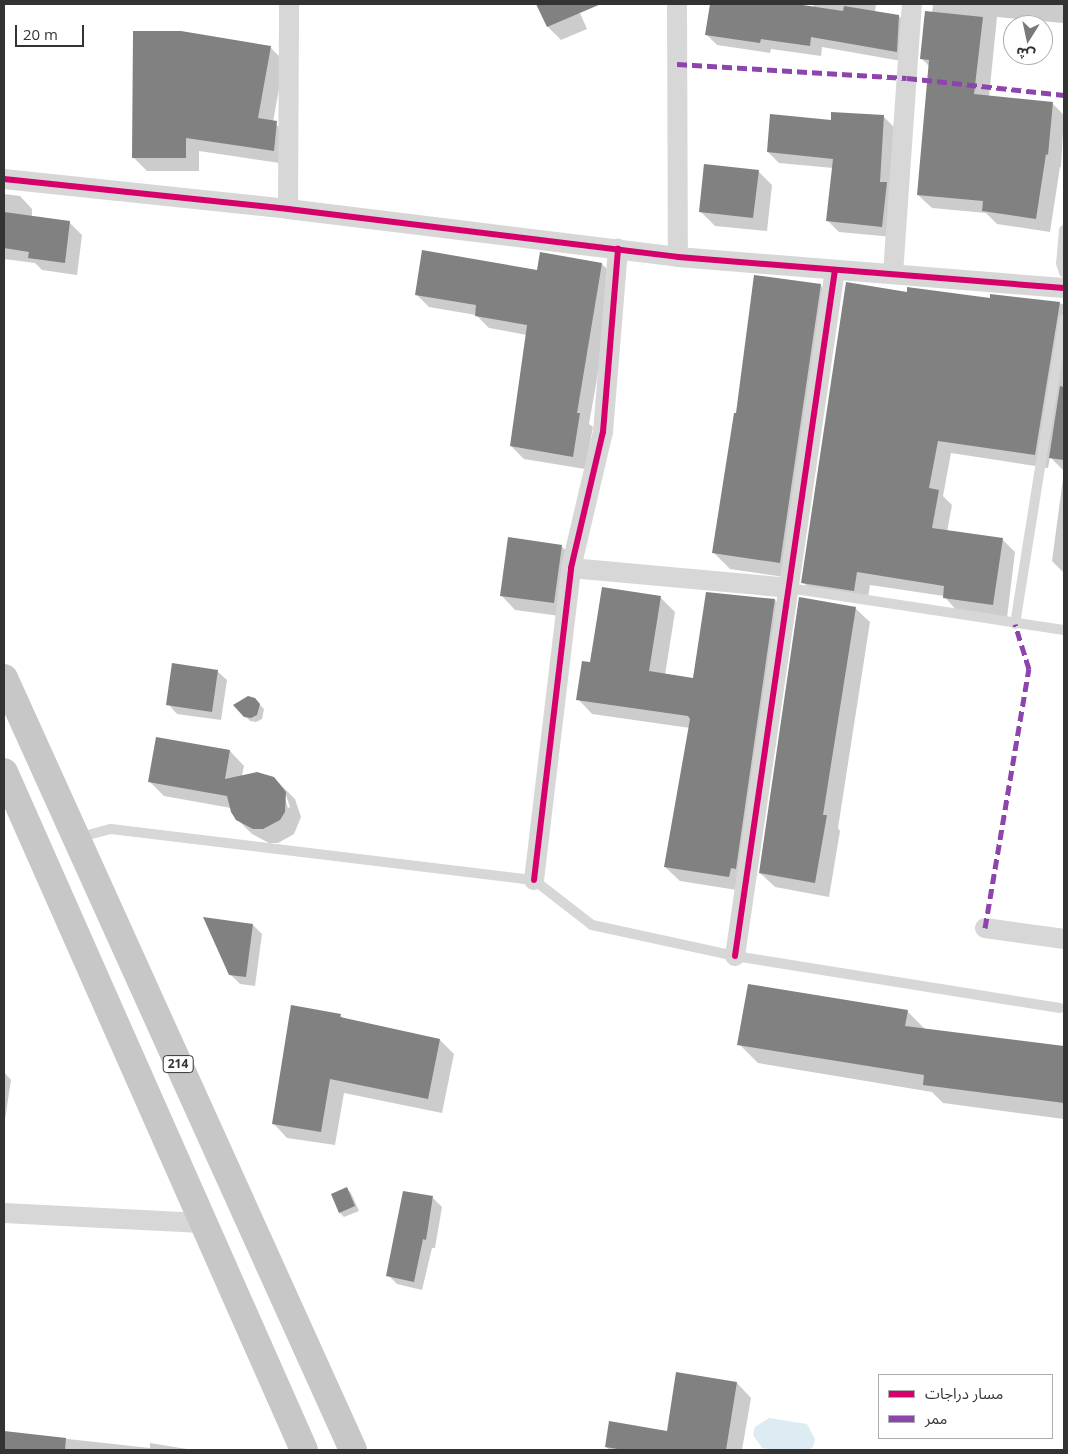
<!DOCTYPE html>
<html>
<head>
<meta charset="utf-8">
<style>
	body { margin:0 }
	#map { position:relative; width:1068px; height:1454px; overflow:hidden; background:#fff; font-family:"Open Sans","Noto Sans Arabic",sans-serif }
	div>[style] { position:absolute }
	.water>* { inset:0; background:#ddebf3 }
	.shadow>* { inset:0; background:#0003 }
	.building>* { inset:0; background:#818181 }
	.service>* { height:10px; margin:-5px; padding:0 5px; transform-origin:5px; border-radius:5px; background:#d7d7d7 }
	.minor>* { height:20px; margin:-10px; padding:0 10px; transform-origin:10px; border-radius:10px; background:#d7d7d7 }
	.trunk>* { height:28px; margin:-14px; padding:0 14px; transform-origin:14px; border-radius:14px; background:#c7c7c7 }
	.quiet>* { height:5px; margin-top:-2.5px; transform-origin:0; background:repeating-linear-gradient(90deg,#8e44ad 0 10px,transparent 0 15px) }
	.cycleway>* { height:6px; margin:-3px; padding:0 3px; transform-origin:3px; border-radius:3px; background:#d6006c }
	span { translate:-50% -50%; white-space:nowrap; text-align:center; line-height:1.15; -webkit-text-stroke:5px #fff; paint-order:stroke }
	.shield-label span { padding:1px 4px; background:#fff; border:1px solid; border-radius:4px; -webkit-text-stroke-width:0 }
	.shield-label { font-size:12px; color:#333; font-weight:700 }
	.frame { position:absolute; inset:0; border:5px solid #333; pointer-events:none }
	.legend { position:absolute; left:878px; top:1374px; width:175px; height:65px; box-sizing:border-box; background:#fff; border:1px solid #adadad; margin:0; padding:6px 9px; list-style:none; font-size:15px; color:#333 }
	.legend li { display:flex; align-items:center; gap:10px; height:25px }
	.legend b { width:25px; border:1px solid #adadad }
	.north { position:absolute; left:1003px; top:15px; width:50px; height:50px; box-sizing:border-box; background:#fff; border:1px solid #adadad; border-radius:50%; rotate:190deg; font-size:14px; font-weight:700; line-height:20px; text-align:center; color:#333 }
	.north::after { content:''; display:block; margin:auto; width:18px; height:22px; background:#7a7a7a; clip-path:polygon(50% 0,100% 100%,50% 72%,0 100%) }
	.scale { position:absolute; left:15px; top:25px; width:69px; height:22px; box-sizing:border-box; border:2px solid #333; border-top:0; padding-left:6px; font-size:15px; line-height:18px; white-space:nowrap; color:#333; -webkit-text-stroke:4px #fff; paint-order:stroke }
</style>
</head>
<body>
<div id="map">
	<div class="water">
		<div style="clip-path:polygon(769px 1418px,807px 1424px,815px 1439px,813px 1447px,808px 1450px,776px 1450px,762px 1448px,753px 1435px,755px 1427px)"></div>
	</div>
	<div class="shadow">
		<div style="clip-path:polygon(538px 4px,576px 4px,587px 29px,561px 40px,548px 27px)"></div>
		<div style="clip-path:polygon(711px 4px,788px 4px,813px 7px,814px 4px,876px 4px,875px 12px,899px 16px,910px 27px,907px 62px,822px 47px,821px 56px,771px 49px,770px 53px,717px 45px,706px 34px)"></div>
		<div style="clip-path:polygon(933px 4px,1064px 4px,1063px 23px,997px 17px,989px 97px,1053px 104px,1064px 115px,1061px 167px,1060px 167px,1050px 232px,997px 224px,986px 213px,932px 208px,918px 195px,930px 67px,922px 59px,924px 19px,926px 12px,932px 13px)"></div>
		<div style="clip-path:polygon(270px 47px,284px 61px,273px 122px,290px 136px,287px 164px,199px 151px,199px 171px,147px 171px,133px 157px)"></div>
		<div style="clip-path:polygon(884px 117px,895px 128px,893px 237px,839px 232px,828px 221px,833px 168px,779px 163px,768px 152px,832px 121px)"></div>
		<div style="clip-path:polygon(758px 171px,772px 185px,767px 231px,715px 226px,700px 211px)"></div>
		<div style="clip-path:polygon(4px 194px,20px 196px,32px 209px,32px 217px,69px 222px,82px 235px,77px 275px,42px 270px,35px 263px,4px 259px)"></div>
		<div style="clip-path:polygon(602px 264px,615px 277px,589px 424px,593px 427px,585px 469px,524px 459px,511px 446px,527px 335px,489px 328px,476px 315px,429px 307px,416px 294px,538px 272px)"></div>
		<div style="clip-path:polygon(820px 285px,837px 302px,797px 579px,730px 569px,713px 552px)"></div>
		<div style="clip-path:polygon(908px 293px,991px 299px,991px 296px,1064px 304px,1064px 573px,1052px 561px,1064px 471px,1050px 457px,1048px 468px,951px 453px,943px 496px,952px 505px,947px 532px,1002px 539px,1015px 552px,1007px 618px,957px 611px,944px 596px,870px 585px,867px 604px,816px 596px,803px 582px)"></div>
		<div style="clip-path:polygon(561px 546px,576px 560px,568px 617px,515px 610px,501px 595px)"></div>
		<div style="clip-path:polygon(661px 598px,675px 612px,665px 675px,694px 679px,775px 600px,789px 614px,743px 891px,680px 881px,665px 867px,690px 728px,592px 714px,578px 699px,591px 664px)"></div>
		<div style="clip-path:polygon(855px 608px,870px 622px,838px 828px,840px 831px,829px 897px,775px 887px,760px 873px)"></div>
		<div style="clip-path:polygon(217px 671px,227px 680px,221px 720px,177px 714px,168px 704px)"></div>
		<div style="clip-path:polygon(259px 704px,264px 709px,262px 719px,256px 722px,250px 721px,245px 716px)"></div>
		<div style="clip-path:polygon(evenodd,230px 751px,244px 766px,242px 776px,274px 778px,295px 799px,301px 817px,294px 834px,278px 843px,269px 843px,252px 834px,237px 819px,231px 808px,164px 796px,149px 781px,230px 751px,282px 789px,284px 789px,290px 807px,288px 808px,282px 789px)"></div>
		<div style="clip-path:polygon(253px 925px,262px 934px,255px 986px,240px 984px,230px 974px)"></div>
		<div style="clip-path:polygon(907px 1011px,925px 1029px,1064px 1047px,1064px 1119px,943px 1103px,932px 1092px,758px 1063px,739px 1044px)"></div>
		<div style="clip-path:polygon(340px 1015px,345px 1020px,440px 1040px,454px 1054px,442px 1113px,344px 1093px,335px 1145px,287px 1138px,273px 1123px)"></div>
		<div style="clip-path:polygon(4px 1072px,11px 1080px,4px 1126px)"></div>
		<div style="clip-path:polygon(347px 1189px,351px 1193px,359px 1211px,344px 1217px,340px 1213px)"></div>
		<div style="clip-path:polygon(433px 1198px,442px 1207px,435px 1248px,432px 1248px,422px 1290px,397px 1284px,388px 1275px)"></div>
		<div style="clip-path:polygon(737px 1383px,751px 1398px,742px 1450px,610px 1450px,606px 1447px,668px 1432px)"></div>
		<div style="clip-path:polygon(4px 1432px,150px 1448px,150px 1443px,193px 1450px,4px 1450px)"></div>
	</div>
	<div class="building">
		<div style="clip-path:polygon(536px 4px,601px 4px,547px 27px)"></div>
		<div style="clip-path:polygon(710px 4px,796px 4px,843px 11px,844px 6px,899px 15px,897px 52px,811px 37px,810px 46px,761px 39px,760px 43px,705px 35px)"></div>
		<div style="clip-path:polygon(925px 11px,983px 17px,974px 94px,1053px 102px,1048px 155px,1046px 154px,1036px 219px,982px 211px,983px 201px,917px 195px,929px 60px,920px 59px)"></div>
		<div style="clip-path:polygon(133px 31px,181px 31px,271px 46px,258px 118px,277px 121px,274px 151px,186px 138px,186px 158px,132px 158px)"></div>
		<div style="clip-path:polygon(831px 112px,884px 115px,880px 182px,887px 182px,882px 227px,826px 221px,833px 159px,767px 152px,770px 114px,831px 120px)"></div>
		<div style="clip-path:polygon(704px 164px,759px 170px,753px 218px,699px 212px)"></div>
		<div style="clip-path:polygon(4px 212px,70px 221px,65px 263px,28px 258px,29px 252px,4px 248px)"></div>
		<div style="clip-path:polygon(422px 250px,537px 270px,540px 252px,602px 263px,577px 413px,580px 413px,573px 457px,510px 446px,527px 325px,475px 316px,476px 305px,415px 295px)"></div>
		<div style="clip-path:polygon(754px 275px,821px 284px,780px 563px,712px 553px,734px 413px,736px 413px)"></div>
		<div style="clip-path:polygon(846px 282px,907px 292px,907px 287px,990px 298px,990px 294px,1060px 302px,1035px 455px,938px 441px,929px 488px,939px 490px,932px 528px,1003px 538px,993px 605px,943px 598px,944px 586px,857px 572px,854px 591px,801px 583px)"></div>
		<div style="clip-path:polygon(1060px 386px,1064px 387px,1064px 460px,1049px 458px)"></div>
		<div style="clip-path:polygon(508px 537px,562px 545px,554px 603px,500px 596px)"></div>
		<div style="clip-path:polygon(602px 587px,661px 596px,649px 671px,693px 678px,706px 592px,775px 599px,736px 869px,731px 868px,729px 877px,664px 867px,690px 719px,688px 716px,576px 700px,582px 661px,590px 662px)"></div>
		<div style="clip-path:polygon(799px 597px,856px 607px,823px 815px,827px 815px,815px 883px,759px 873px)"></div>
		<div style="clip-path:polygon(172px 663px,218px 670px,212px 712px,166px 705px)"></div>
		<div style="clip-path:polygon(248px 696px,255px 698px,260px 704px,257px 715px,251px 718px,244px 717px,233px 705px)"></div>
		<div style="clip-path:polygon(156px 737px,230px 750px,225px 779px,257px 772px,274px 777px,286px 792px,285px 812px,280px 820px,263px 829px,253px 829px,236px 820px,231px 812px,227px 796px,148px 782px)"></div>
		<div style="clip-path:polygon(203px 917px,253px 924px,246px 977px,229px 975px)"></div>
		<div style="clip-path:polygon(748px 984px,908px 1010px,905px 1026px,1064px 1046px,1064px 1103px,923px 1085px,924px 1075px,737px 1045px)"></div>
		<div style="clip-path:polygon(291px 1005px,341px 1014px,340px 1017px,440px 1039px,428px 1099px,330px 1079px,321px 1132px,272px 1124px)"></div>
		<div style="clip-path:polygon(347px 1187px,355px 1206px,339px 1213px,331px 1194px)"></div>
		<div style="clip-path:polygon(403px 1191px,433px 1196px,426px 1240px,423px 1239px,414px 1282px,386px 1276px)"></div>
		<div style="clip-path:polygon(676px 1372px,737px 1382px,726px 1450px,624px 1450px,605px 1447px,609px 1421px,667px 1431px)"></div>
		<div style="clip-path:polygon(4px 1431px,66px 1438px,65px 1450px,4px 1450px)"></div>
	</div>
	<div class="service">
		<div style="left:1064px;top:230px;width:33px;rotate:95deg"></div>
		<div style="left:1061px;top:263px;width:10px;rotate:73deg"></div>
		<div style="left:789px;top:588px;width:278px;rotate:8.7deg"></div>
		<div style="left:1015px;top:624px;width:309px;rotate:-80.9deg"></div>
		<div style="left:77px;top:838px;width:35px;rotate:-15deg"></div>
		<div style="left:111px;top:829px;width:426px;rotate:6.9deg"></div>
		<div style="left:534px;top:880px;width:73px;rotate:37.8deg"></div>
		<div style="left:592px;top:925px;width:146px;rotate:12.2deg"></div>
		<div style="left:735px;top:956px;width:329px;rotate:9.1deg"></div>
	</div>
	<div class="minor">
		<div style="left:677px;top:4px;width:253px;rotate:89.8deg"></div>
		<div style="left:4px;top:179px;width:286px;rotate:6deg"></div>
		<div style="left:288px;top:209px;width:393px;rotate:7deg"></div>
		<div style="left:678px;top:257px;width:387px;rotate:4.6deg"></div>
		<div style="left:288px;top:209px;width:205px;rotate:-89.7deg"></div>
		<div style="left:893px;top:274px;width:271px;rotate:-86deg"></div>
		<div style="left:571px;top:568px;width:219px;rotate:5.2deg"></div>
		<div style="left:534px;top:880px;width:314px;rotate:-83.2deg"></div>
		<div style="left:571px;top:568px;width:140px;rotate:-76.8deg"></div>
		<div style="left:603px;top:432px;width:184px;rotate:-85.3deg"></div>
		<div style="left:985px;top:928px;width:80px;rotate:7.9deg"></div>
		<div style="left:735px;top:956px;width:693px;rotate:-81.71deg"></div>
		<div style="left:4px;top:1213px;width:198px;rotate:2.9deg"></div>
	</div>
	<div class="trunk">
		<div style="left:4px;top:678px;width:847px;rotate:65.67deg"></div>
		<div style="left:4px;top:772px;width:741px;rotate:66.13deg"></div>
	</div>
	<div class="quiet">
		<div style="left:677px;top:64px;width:230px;rotate:3.5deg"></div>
		<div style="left:907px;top:78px;width:158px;rotate:6.2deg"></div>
		<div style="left:985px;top:928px;width:263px;rotate:-80.4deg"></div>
		<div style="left:1029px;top:669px;width:47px;rotate:-107.3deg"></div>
	</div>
	<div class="cycleway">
		<div style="left:4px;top:179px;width:286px;rotate:6deg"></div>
		<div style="left:288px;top:209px;width:393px;rotate:7deg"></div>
		<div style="left:678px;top:257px;width:387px;rotate:4.6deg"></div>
		<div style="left:534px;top:880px;width:314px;rotate:-83.2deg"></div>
		<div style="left:571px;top:568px;width:140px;rotate:-76.8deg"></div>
		<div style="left:603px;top:432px;width:184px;rotate:-85.3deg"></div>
		<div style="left:735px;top:956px;width:693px;rotate:-81.71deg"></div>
	</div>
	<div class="shield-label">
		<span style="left:178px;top:1064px">214</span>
	</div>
	<div class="frame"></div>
	<ul class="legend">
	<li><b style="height:6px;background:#d6006c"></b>مسار دراجات</li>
	<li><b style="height:6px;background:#8e44ad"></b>ممر</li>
	</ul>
	<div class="north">ش</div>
	<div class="scale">20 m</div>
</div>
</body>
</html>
